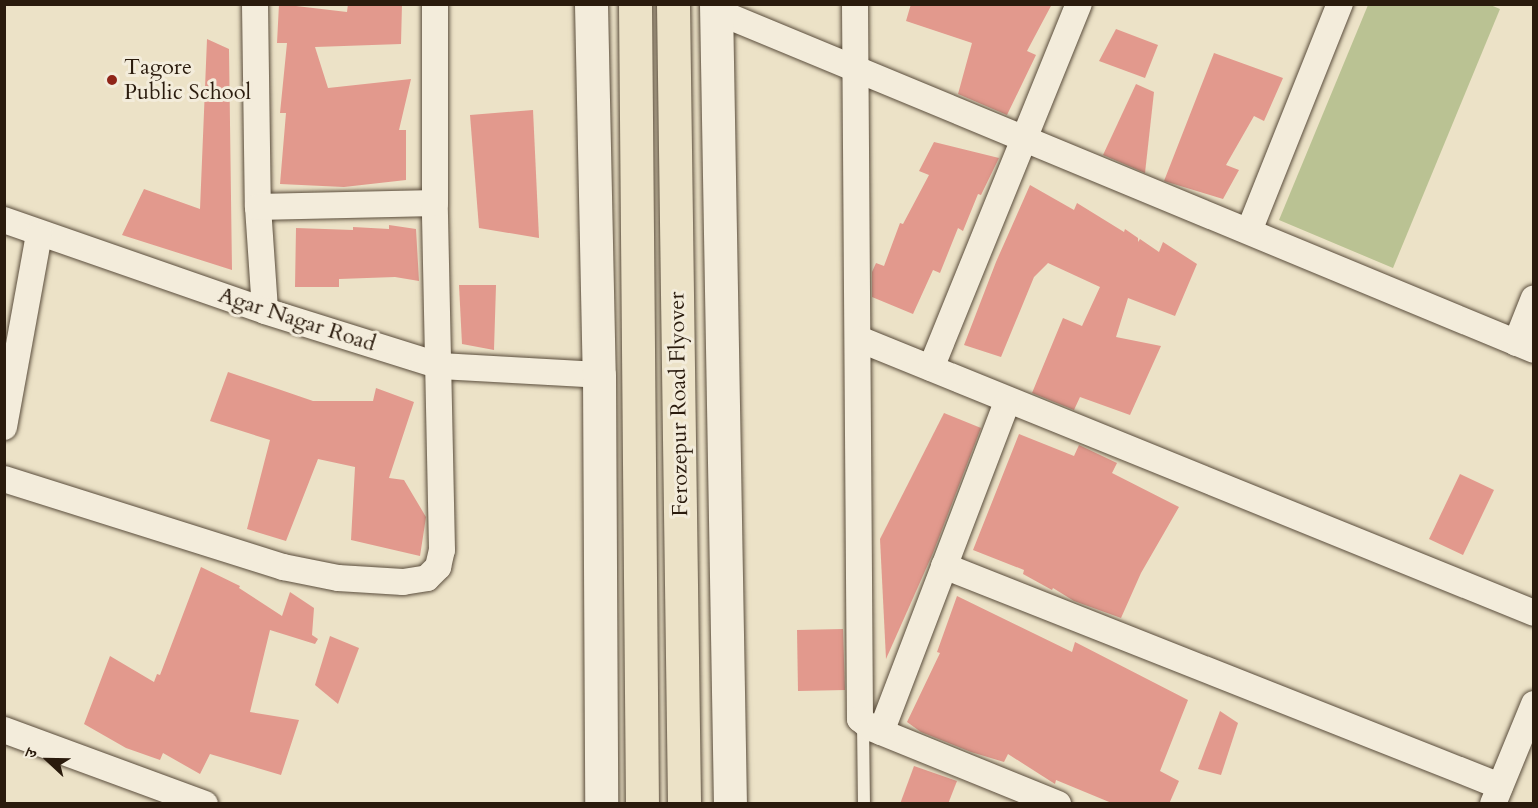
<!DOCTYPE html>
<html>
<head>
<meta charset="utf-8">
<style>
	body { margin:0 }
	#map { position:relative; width:1538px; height:808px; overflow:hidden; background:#ece2c7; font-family:Cardo,"Noto Serif Devanagari",serif }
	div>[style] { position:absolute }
	.green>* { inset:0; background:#bac293 }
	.building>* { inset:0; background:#e2998d }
	.roads { filter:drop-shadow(0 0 2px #5a4d3c) drop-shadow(0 0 2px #5a4d3c) }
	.lane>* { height:12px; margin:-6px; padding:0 6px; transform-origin:6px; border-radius:6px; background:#f3ecdb }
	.street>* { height:26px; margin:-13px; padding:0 13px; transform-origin:13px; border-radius:13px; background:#f3ecdb }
	.secondary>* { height:33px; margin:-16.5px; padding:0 16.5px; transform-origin:16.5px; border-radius:16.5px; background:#f3ecdb }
	.highway>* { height:33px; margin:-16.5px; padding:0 16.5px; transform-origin:16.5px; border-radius:16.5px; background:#ece2c7 }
	.dots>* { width:16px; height:16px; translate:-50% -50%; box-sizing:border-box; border:3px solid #f3ecdb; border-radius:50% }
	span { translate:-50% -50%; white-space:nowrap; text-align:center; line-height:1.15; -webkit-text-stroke:6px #f3ecdb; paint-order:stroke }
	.poi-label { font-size:22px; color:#2a1b0d }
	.left { translate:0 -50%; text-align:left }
	.street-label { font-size:22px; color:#2a1b0d }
	.frame { position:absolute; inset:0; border:6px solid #2a1b0d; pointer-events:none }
	.north { position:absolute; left:18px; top:730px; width:60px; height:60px; -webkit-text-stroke:4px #f3ecdb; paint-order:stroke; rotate:292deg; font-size:16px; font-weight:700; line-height:24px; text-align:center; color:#2a1b0d }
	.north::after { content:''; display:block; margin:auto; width:21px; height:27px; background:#2a1b0d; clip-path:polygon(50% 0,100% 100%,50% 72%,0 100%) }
</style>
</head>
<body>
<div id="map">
	<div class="green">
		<div style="clip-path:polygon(1488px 4px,1500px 9px,1393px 268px,1279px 220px,1368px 5px)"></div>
	</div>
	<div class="building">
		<div style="clip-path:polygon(279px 4px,347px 12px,348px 4px,402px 4px,401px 44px,315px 47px,328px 88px,411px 79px,399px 130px,406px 130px,406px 180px,344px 187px,280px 184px,286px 113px,280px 113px,287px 43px,277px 43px)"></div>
		<div style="clip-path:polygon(911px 4px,1052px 4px,1027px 51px,1036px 55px,1007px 115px,958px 94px,972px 43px,906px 21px)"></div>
		<div style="clip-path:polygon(1116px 29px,1158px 45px,1145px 78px,1099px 61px)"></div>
		<div style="clip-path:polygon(207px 39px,229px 49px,232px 270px,122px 235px,144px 189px,200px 209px)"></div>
		<div style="clip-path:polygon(1214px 53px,1283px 78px,1264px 121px,1254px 116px,1226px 165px,1239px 170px,1223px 199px,1164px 181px)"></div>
		<div style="clip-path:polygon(1136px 84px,1154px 92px,1145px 173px,1103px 155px)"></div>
		<div style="clip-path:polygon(533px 110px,539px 238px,479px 228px,470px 115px)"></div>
		<div style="clip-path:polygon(934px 142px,999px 158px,981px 195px,978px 194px,963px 231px,958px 228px,940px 273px,933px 270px,913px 314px,872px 297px,872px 272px,876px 263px,884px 266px,900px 223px,903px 224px,929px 175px,919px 171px)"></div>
		<div style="clip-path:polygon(1030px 185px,1074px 210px,1077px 203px,1124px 232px,1125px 229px,1138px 238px,1138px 242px,1140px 239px,1159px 252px,1163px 242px,1197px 264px,1175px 316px,1128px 298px,1116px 337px,1161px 346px,1130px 415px,1080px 397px,1074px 410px,1032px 393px,1063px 318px,1082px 326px,1100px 287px,1048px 263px,1034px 277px,1001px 357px,964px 345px,996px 262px)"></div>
		<div style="clip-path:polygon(389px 225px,416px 229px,419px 281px,395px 277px,339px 279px,339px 287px,295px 287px,296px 228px,353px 230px,353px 227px,389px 229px)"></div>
		<div style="clip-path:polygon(459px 285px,496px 285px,494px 350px,462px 344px)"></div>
		<div style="clip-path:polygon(228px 372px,313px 401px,373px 401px,376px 388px,414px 402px,389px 478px,404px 480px,426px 517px,420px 556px,351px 540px,355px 467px,318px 459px,286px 541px,247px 529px,270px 440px,210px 421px)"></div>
		<div style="clip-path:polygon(944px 413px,981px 428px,933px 553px,886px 659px,880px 539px)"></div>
		<div style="clip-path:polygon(1019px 434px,1074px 456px,1079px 445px,1117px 463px,1112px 473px,1179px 507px,1141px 573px,1121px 618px,1074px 601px,1053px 588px,1052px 590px,1023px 574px,1024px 570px,973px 550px)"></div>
		<div style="clip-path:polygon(1460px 474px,1494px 490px,1463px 555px,1429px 539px)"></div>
		<div style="clip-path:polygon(201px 567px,240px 586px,239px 588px,282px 616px,290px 592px,314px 608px,312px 635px,318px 639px,315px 644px,270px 630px,250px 712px,299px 720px,281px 775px,210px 754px,200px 774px,163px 753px,160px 760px,126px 748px,84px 724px,110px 656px,154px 682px,157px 674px,160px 675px)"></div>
		<div style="clip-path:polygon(957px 596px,1072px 652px,1075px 642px,1188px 700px,1160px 771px,1179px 781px,1169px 804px,1114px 804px,1056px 780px,1055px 784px,1008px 754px,1004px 762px,971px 752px,921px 732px,907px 722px,940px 653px,937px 652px)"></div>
		<div style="clip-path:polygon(843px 629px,845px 690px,798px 691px,797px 630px)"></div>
		<div style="clip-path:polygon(330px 636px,359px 648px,338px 704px,315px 685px)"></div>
		<div style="clip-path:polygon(1220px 711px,1238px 723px,1221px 775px,1198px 769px)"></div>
		<div style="clip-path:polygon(914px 766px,957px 781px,948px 804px,900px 804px)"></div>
	</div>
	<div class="roads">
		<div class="lane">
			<div style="left:863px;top:724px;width:80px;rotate:89.3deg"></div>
		</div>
		<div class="street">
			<div style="left:255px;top:4px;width:203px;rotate:89.2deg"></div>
			<div style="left:258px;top:207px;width:104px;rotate:86.1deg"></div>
			<div style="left:855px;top:4px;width:715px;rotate:89.6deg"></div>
			<div style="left:860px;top:719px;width:14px;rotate:39deg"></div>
			<div style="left:871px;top:728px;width:202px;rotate:22.1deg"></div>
			<div style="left:716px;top:11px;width:885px;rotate:22.51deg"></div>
			<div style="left:258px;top:207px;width:177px;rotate:-1.3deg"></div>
			<div style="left:4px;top:220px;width:276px;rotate:19.2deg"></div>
			<div style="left:265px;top:311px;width:183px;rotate:17.4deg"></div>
			<div style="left:440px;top:366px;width:159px;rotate:3.2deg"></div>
			<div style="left:1249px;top:231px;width:245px;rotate:-68.2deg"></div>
			<div style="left:859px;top:339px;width:728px;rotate:22.09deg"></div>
			<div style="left:1516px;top:343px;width:48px;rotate:-68.2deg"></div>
			<div style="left:931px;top:368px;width:393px;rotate:-67.9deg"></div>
			<div style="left:4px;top:427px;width:196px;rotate:-79.7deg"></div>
			<div style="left:4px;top:479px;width:293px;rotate:17.5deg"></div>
			<div style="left:283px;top:567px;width:56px;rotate:11.3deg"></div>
			<div style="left:338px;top:578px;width:65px;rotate:3.5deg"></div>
			<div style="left:403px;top:582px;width:24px;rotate:-9deg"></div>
			<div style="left:427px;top:578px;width:16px;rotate:-45deg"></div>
			<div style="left:438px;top:567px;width:17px;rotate:-77deg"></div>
			<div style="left:442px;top:550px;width:347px;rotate:-91.2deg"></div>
			<div style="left:435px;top:203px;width:199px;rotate:-90deg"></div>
			<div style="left:944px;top:566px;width:598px;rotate:21.59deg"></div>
			<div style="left:4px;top:730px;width:214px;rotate:20.2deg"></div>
			<div style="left:881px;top:732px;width:355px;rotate:-69.1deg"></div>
			<div style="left:1493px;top:804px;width:108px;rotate:-67.7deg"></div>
		</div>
		<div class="secondary">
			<div style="left:591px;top:4px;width:371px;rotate:88.8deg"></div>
			<div style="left:599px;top:375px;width:429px;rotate:89.7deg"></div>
			<div style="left:716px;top:4px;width:800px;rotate:89deg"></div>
		</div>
		<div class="highway">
			<div style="left:635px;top:4px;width:800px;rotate:89.5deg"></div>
			<div style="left:673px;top:4px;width:800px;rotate:89.21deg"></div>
		</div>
	</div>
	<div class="dots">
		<div style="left:112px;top:80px;background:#8f2418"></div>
	</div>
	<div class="poi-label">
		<span class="left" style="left:124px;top:80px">Tagore<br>Public School</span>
	</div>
	<div class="street-label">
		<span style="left:297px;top:320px;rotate:18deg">Agar Nagar Road</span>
		<span style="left:679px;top:404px;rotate:-91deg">Ferozepur Road Flyover</span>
	</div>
	<div class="frame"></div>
	<div class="north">उ</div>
</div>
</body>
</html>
